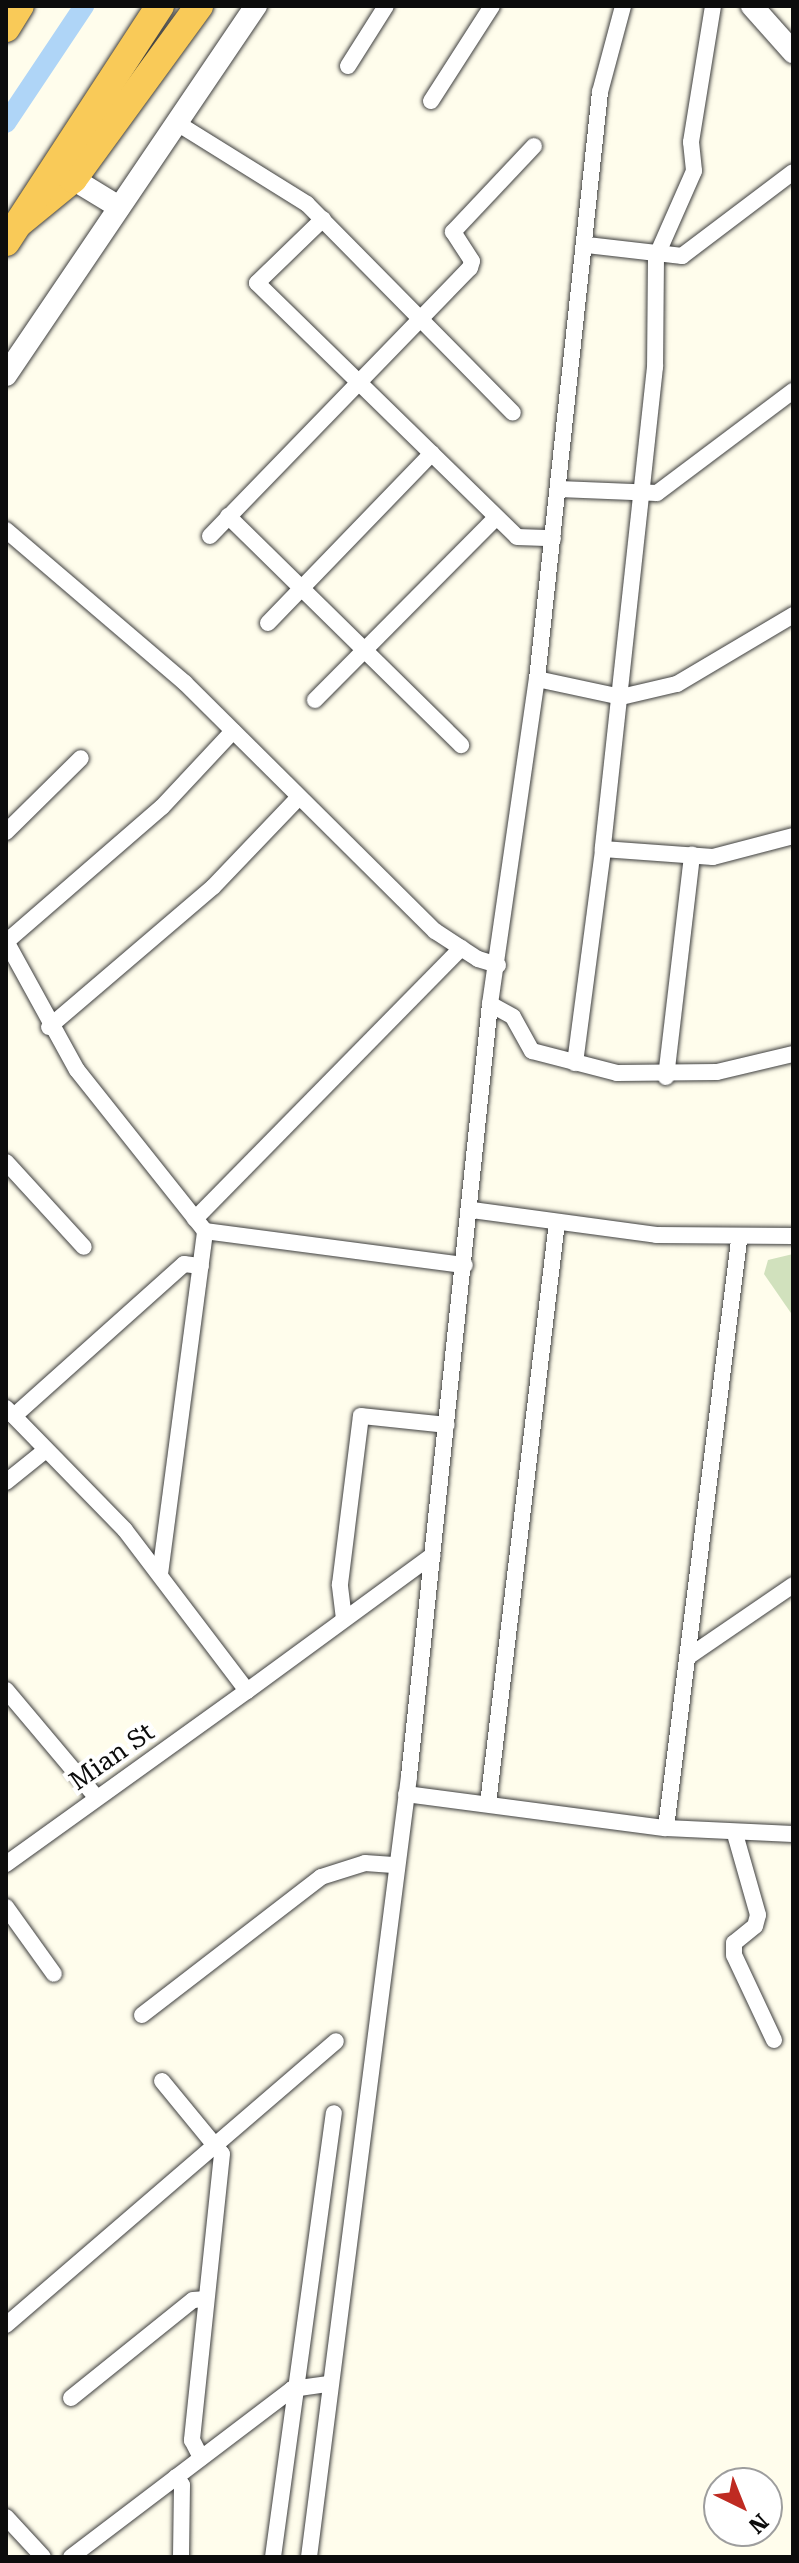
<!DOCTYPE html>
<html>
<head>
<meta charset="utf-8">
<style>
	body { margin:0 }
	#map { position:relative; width:799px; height:2563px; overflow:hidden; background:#fffdec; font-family:"Roboto Serif",serif }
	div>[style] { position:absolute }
	.cemetery>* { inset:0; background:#d1e1bd }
	.canal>* { height:20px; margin:-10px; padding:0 10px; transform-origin:10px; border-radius:10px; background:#afd5f7 }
	.roads { filter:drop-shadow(0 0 2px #3f3f3f) drop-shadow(0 0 2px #3f3f3f) }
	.minor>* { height:16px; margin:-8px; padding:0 8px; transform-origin:8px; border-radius:8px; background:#fff }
	.tertiary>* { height:22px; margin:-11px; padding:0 11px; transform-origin:11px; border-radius:11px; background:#fff }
	.trunk>* { height:28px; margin:-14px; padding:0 14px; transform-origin:14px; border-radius:14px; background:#f9ca58 }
	span { translate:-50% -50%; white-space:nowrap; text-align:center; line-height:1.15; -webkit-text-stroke:8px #fff; paint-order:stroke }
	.street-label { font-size:26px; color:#0c0c0c }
	.frame { position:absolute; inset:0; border:8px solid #0c0c0c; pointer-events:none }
	.north { position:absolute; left:703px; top:2467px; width:80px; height:80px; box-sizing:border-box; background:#fff; border:2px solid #9e9e9e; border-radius:50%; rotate:137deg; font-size:22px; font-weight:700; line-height:32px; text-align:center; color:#0c0c0c }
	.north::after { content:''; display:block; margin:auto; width:28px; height:36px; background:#bf2b22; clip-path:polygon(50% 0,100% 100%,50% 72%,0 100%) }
</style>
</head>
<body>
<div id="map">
	<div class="cemetery">
		<div style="clip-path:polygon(793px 1254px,793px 1316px,764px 1274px,768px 1260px)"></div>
	</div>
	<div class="canal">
		<div style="left:6px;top:123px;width:141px;rotate:-56.3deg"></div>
	</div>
	<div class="roads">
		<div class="minor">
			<div style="left:713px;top:6px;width:138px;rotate:99.2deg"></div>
			<div style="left:691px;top:142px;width:29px;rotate:84deg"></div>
			<div style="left:694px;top:171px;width:94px;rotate:113.8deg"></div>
			<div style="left:656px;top:257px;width:110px;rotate:90.5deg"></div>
			<div style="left:655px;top:367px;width:485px;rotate:96.2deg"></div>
			<div style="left:603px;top:849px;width:110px;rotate:4.2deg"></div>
			<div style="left:713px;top:857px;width:83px;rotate:-14.7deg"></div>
			<div style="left:348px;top:66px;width:71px;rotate:-57.7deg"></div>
			<div style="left:431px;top:101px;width:113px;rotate:-57.3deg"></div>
			<div style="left:177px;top:123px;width:153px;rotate:31.9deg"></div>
			<div style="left:307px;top:204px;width:293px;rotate:45.4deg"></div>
			<div style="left:323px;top:219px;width:92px;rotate:135.9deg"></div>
			<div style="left:257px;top:283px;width:363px;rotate:44.3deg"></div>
			<div style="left:517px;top:537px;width:36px;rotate:2deg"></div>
			<div style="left:587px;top:245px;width:96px;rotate:6.6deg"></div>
			<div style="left:682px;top:256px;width:139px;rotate:-37.1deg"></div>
			<div style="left:559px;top:489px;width:98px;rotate:2.3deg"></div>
			<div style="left:657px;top:493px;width:170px;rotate:-36.9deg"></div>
			<div style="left:228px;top:516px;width:327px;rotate:44.5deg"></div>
			<div style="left:6px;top:530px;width:235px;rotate:40.5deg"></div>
			<div style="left:185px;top:683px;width:352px;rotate:44.8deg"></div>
			<div style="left:435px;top:931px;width:51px;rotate:33.1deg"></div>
			<div style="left:478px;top:959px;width:21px;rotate:17deg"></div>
			<div style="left:210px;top:536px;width:373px;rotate:-45.9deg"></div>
			<div style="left:470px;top:268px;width:7px;rotate:-74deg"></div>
			<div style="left:472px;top:261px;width:35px;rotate:-123deg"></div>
			<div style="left:453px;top:232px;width:118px;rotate:-46.7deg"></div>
			<div style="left:268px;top:623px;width:236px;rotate:-46deg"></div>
			<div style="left:537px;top:679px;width:86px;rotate:12.1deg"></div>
			<div style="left:621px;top:697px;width:57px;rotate:-13.1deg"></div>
			<div style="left:677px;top:684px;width:135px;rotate:-30.7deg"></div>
			<div style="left:315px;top:700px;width:257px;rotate:-45.2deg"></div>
			<div style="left:6px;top:832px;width:105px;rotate:-44.6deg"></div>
			<div style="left:6px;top:941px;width:147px;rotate:61.2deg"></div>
			<div style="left:77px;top:1070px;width:206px;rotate:51.5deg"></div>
			<div style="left:205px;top:1231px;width:262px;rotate:7.5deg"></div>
			<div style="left:6px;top:942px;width:206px;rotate:-40.9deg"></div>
			<div style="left:162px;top:807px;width:104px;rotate:-46.9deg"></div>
			<div style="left:490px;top:1004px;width:26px;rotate:29deg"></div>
			<div style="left:513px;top:1017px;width:39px;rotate:61deg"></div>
			<div style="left:532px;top:1051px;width:88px;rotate:14.5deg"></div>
			<div style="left:617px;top:1073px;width:100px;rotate:-0.6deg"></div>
			<div style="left:717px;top:1072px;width:78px;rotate:-13.3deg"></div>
			<div style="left:49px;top:1027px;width:216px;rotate:-40.5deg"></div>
			<div style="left:213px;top:887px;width:124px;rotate:-46.3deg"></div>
			<div style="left:575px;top:1063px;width:216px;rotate:-82.5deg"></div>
			<div style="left:666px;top:1077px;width:224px;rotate:-83.3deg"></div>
			<div style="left:6px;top:1162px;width:115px;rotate:47.5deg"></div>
			<div style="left:472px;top:1210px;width:186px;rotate:7.7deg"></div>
			<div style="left:656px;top:1235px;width:137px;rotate:0.4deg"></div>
			<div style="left:195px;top:1219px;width:380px;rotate:-45.5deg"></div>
			<div style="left:6px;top:1408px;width:170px;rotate:45.7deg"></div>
			<div style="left:125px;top:1530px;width:202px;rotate:52.8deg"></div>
			<div style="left:247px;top:1691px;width:230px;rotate:-36.2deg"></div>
			<div style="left:14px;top:1416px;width:228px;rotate:-41.8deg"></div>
			<div style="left:184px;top:1264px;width:17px;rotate:7deg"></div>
			<div style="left:6px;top:1482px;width:51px;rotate:-38.7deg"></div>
			<div style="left:160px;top:1574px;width:346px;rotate:-82.5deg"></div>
			<div style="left:344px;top:1619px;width:35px;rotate:-97deg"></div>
			<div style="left:340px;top:1584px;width:169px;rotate:-82.9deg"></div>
			<div style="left:361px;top:1416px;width:86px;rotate:6deg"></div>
			<div style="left:688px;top:1657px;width:127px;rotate:-34.4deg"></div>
			<div style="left:6px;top:1690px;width:140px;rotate:49.9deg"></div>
			<div style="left:406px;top:1794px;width:262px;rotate:7.5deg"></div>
			<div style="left:666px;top:1828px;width:127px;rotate:2.7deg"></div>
			<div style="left:488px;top:1804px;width:586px;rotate:-83.24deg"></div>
			<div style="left:666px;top:1828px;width:593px;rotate:-82.92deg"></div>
			<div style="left:735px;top:1834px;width:84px;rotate:74.1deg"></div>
			<div style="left:758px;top:1915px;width:11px;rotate:105deg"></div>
			<div style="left:755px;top:1926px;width:27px;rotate:141deg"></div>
			<div style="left:734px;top:1943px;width:12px;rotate:90deg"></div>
			<div style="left:734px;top:1955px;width:94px;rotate:64.8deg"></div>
			<div style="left:6px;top:1864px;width:297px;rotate:-35.7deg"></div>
			<div style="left:6px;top:1907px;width:82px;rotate:54.4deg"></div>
			<div style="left:142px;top:2015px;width:226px;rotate:-37.6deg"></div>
			<div style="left:321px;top:1877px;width:46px;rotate:-17.7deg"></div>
			<div style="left:365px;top:1863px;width:32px;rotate:4deg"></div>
			<div style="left:162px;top:2081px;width:94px;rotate:50.6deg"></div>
			<div style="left:222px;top:2154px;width:288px;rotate:96deg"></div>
			<div style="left:192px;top:2440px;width:20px;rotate:63deg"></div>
			<div style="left:6px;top:2325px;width:435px;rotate:-40.7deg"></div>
			<div style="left:71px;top:2398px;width:156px;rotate:-38.8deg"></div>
			<div style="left:193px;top:2300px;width:13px;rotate:-4deg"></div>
			<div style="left:176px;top:2477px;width:10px;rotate:53deg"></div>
			<div style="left:182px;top:2485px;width:72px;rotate:90.8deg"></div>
			<div style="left:6px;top:2517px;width:54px;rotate:47.2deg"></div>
			<div style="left:71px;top:2557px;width:278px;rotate:-37.2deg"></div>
			<div style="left:292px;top:2389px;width:37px;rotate:-8deg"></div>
			<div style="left:273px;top:2557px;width:448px;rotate:-82.2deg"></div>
			<div style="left:309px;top:2557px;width:787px;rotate:-82.7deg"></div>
			<div style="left:409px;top:1776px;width:776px;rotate:-84.01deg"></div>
			<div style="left:490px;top:1004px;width:328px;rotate:-81.8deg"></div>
			<div style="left:537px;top:679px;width:590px;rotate:-83.87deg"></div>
			<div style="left:600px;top:92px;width:89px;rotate:-75deg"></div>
		</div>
		<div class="tertiary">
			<div style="left:752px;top:6px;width:62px;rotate:48.3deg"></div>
			<div style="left:73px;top:179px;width:54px;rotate:31.3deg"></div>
			<div style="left:6px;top:375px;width:446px;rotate:-55.9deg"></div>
		</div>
		<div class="trunk">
			<div style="left:6px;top:28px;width:26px;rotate:-58deg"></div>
			<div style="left:18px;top:224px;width:71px;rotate:-39.3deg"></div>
			<div style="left:73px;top:179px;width:214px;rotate:-53.9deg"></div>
			<div style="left:6px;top:242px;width:282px;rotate:-56.9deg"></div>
		</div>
	</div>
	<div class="street-label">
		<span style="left:112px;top:1757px;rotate:-35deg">Mian St</span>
	</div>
	<div class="frame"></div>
	<div class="north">N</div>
</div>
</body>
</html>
